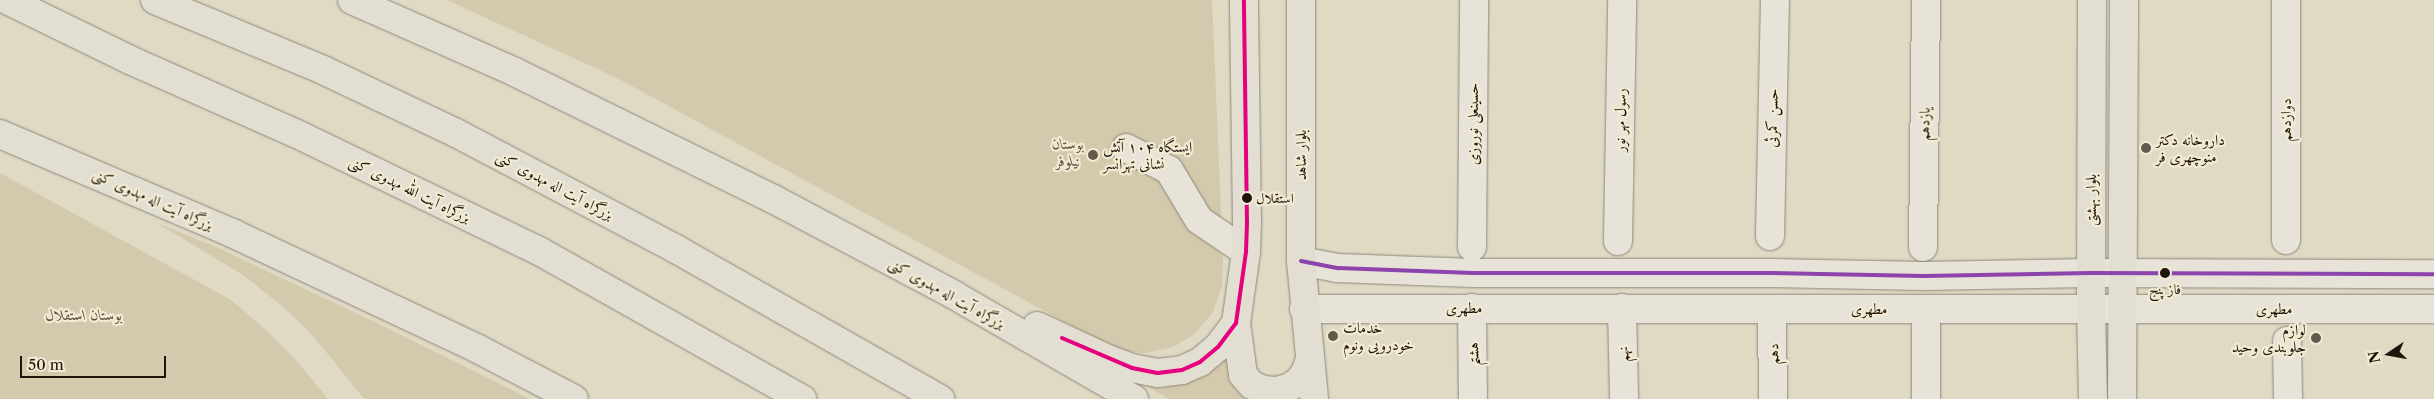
<!DOCTYPE html>
<html>
<head>
<meta charset="utf-8">
<style>
	body { margin:0 }
	#map { position:relative; width:2434px; height:399px; overflow:hidden; background:#e0d9c4; font-family:"Libre Caslon Text",Amiri,serif }
	div>[style] { position:absolute }
	.green>* { inset:0; background:#d3c9ad }
	.roads { filter:drop-shadow(0 0 1px #8d887b) drop-shadow(0 0 1px #8d887b) }
	.minor>* { height:28px; margin:-14px; padding:0 14px; transform-origin:14px; border-radius:14px; background:#e7e3d8 }
	.major>* { height:28px; margin:-14px; padding:0 14px; transform-origin:14px; border-radius:14px; background:#e2ded2 }
	.highway>* { height:28px; margin:-14px; padding:0 14px; transform-origin:14px; border-radius:14px; background:#e2ded2 }
	.bus-1>* { height:4px; margin:-2px; padding:0 2px; transform-origin:2px; border-radius:2px; background:#8e44ad }
	.bus-2>* { height:4px; margin:-2px; padding:0 2px; transform-origin:2px; border-radius:2px; background:#e5007d }
	.dots>* { width:14px; height:14px; translate:-50% -50%; box-sizing:border-box; border:2px solid #f2ead2; border-radius:50% }
	span { translate:-50% -50%; white-space:nowrap; text-align:center; line-height:1.15; -webkit-text-stroke:4.5px #f2ead2; paint-order:stroke }
	.bus-label { font-size:14px; color:#1f140b }
	.left { translate:0 -50%; text-align:left }
	.street-label { font-size:15px; color:#1f140b }
	.poi-label { font-size:15px; color:#1f140b }
	.right { translate:-100% -50%; text-align:right }
	.park-label { font-size:15px; color:#5a4f3d; font-style:italic }
	.north { position:absolute; left:2364px; top:329px; width:50px; height:50px; -webkit-text-stroke:4px #f2ead2; paint-order:stroke; rotate:258deg; font-size:14px; font-weight:700; line-height:20px; text-align:center; color:#1f140b }
	.north::after { content:''; display:block; margin:auto; width:18px; height:22px; background:#1f140b; clip-path:polygon(50% 0,100% 100%,50% 72%,0 100%) }
	.scale { position:absolute; left:20px; top:356px; width:146px; height:22px; box-sizing:border-box; border:2px solid #1f140b; border-top:0; padding-left:6px; font-size:15px; line-height:18px; white-space:nowrap; color:#1f140b; -webkit-text-stroke:4px #f2ead2; paint-order:stroke }
</style>
</head>
<body>
<div id="map">
	<div class="green">
		<div style="clip-path:polygon(447px 0,1212px 0,1223px 259px,1222px 286px,1213px 312px,1195px 334px,1171px 348px,1144px 353px,1116px 350px,619px 79px)"></div>
		<div style="clip-path:polygon(0 173px,231px 300px,264px 328px,297px 361px,328px 399px,0 399px)"></div>
		<div style="clip-path:polygon(157px 223px,214px 246px,375px 322px,530px 399px,364px 399px,310px 332px,282px 306px,243px 275px)"></div>
		<div style="clip-path:polygon(1228px 351px,1231px 379px,1236px 390px,1245px 399px,1169px 399px,1130px 376px)"></div>
	</div>
	<div class="roads">
		<div class="minor">
			<div style="left:1126px;top:148px;width:48px;rotate:27.1deg"></div>
			<div style="left:1169px;top:170px;width:58px;rotate:59deg"></div>
			<div style="left:1199px;top:220px;width:57px;rotate:34.2deg"></div>
			<div style="left:1770px;top:236px;width:236px;rotate:-88.8deg"></div>
			<div style="left:2286px;top:240px;width:240px;rotate:-90deg"></div>
			<div style="left:1618px;top:241px;width:241px;rotate:-89deg"></div>
			<div style="left:1472px;top:247px;width:247px;rotate:-89.5deg"></div>
			<div style="left:1923px;top:247px;width:247px;rotate:-89.3deg"></div>
			<div style="left:1301px;top:261px;width:38px;rotate:11deg"></div>
			<div style="left:1338px;top:268px;width:135px;rotate:2.1deg"></div>
			<div style="left:1473px;top:273px;width:299px"></div>
			<div style="left:1772px;top:273px;width:152px;rotate:1.1deg"></div>
			<div style="left:1924px;top:276px;width:167px;rotate:-1deg"></div>
			<div style="left:2091px;top:273px;width:343px;rotate:0.2deg"></div>
			<div style="left:1472px;top:308px;width:91px;rotate:89.4deg"></div>
			<div style="left:1622px;top:308px;width:91px;rotate:88.7deg"></div>
			<div style="left:1304px;top:309px;width:1130px"></div>
			<div style="left:1772px;top:309px;width:90px;rotate:89.4deg"></div>
			<div style="left:2287px;top:341px;width:58px;rotate:89deg"></div>
			<div style="left:1926px;top:399px;width:90px;rotate:-90deg"></div>
		</div>
		<div class="major">
			<div style="left:352px;top:0;width:178px;rotate:23.8deg"></div>
			<div style="left:515px;top:72px;width:288px;rotate:26.2deg"></div>
			<div style="left:773px;top:199px;width:205px;rotate:27.9deg"></div>
			<div style="left:954px;top:295px;width:208px;rotate:30deg"></div>
			<div style="left:1301px;top:0;width:261px;rotate:90deg"></div>
			<div style="left:1301px;top:261px;width:139px;rotate:84.6deg"></div>
			<div style="left:2092px;top:0;width:309px;rotate:90.2deg"></div>
			<div style="left:2091px;top:309px;width:90px;rotate:88.7deg"></div>
			<div style="left:0;top:134px;width:254px;rotate:23.1deg"></div>
			<div style="left:234px;top:234px;width:270px;rotate:25.2deg"></div>
			<div style="left:478px;top:349px;width:108px;rotate:27.5deg"></div>
			<div style="left:1236px;top:323px;width:52px;rotate:82.3deg"></div>
			<div style="left:1243px;top:375px;width:13px;rotate:48deg"></div>
			<div style="left:1252px;top:385px;width:12px;rotate:24deg"></div>
			<div style="left:1263px;top:390px;width:13px;rotate:4deg"></div>
			<div style="left:1276px;top:391px;width:12px;rotate:-14deg"></div>
			<div style="left:1288px;top:388px;width:13px;rotate:-32deg"></div>
			<div style="left:1299px;top:381px;width:12px;rotate:-55deg"></div>
			<div style="left:1306px;top:371px;width:13px;rotate:-72deg"></div>
			<div style="left:1037px;top:326px;width:81px;rotate:25deg"></div>
			<div style="left:1110px;top:360px;width:23px;rotate:20deg"></div>
			<div style="left:1132px;top:368px;width:26px;rotate:11deg"></div>
			<div style="left:1158px;top:373px;width:24px;rotate:-7deg"></div>
			<div style="left:1182px;top:370px;width:20px;rotate:-24deg"></div>
			<div style="left:1200px;top:362px;width:23px;rotate:-40deg"></div>
			<div style="left:1218px;top:347px;width:30px;rotate:-53deg"></div>
			<div style="left:1236px;top:323px;width:72px;rotate:-82deg"></div>
			<div style="left:1246px;top:252px;width:29px;rotate:-88deg"></div>
			<div style="left:1247px;top:223px;width:223px;rotate:-90.8deg"></div>
			<div style="left:2122px;top:399px;width:399px;rotate:-89.7deg"></div>
		</div>
		<div class="highway">
			<div style="left:7px;top:0;width:137px;rotate:26deg"></div>
			<div style="left:130px;top:60px;width:180px;rotate:23.9deg"></div>
			<div style="left:295px;top:133px;width:273px;rotate:25.8deg"></div>
			<div style="left:541px;top:252px;width:300px;rotate:29.4deg"></div>
			<div style="left:155px;top:0;width:182px;rotate:22.6deg"></div>
			<div style="left:323px;top:70px;width:147px;rotate:25.3deg"></div>
			<div style="left:456px;top:133px;width:249px;rotate:27.8deg"></div>
			<div style="left:676px;top:249px;width:304px;rotate:29.6deg"></div>
		</div>
	</div>
	<div class="bus-1">
		<div style="left:1301px;top:261px;width:38px;rotate:11deg"></div>
		<div style="left:1338px;top:268px;width:135px;rotate:2.1deg"></div>
		<div style="left:1473px;top:273px;width:299px"></div>
		<div style="left:1772px;top:273px;width:152px;rotate:1.1deg"></div>
		<div style="left:1924px;top:276px;width:167px;rotate:-1deg"></div>
		<div style="left:2091px;top:273px;width:343px;rotate:0.2deg"></div>
	</div>
	<div class="bus-2">
		<div style="left:1062px;top:338px;width:76px;rotate:23.2deg"></div>
		<div style="left:1132px;top:368px;width:26px;rotate:11deg"></div>
		<div style="left:1158px;top:373px;width:24px;rotate:-7deg"></div>
		<div style="left:1182px;top:370px;width:20px;rotate:-24deg"></div>
		<div style="left:1200px;top:362px;width:23px;rotate:-40deg"></div>
		<div style="left:1218px;top:347px;width:30px;rotate:-53deg"></div>
		<div style="left:1236px;top:323px;width:72px;rotate:-82deg"></div>
		<div style="left:1246px;top:252px;width:29px;rotate:-88deg"></div>
		<div style="left:1247px;top:223px;width:223px;rotate:-90.8deg"></div>
	</div>
	<div class="dots">
		<div style="left:2146px;top:148px;background:#63594c"></div>
		<div style="left:1093px;top:155px;background:#63594c"></div>
		<div style="left:1247px;top:198px;background:#1f140b"></div>
		<div style="left:2165px;top:273px;background:#1f140b"></div>
		<div style="left:1333px;top:336px;background:#63594c"></div>
		<div style="left:2316px;top:338px;background:#63594c"></div>
	</div>
	<div class="bus-label">
		<span class="left" style="left:1256px;top:198px">استقلال</span>
		<span style="left:2165px;top:289px">فاز پنج</span>
	</div>
	<div class="street-label">
		<span style="left:1772px;top:118px;rotate:-89deg">حسن کمرئی</span>
		<span style="left:1620px;top:120px;rotate:-89deg">رسول مهر نور</span>
		<span style="left:2286px;top:120px;rotate:-90deg">دوازدهم</span>
		<span style="left:1473px;top:124px;rotate:-90deg">حسینعلی نوروزی</span>
		<span style="left:1924px;top:124px;rotate:-89deg">یازدهم</span>
		<span style="left:1301px;top:155px;rotate:-90deg">بلوار شاهد</span>
		<span style="left:555px;top:185px;rotate:28deg">بزرگراه آیت اله مهدوی کنی</span>
		<span style="left:410px;top:189px;rotate:26deg">بزرگراه آیت الله مهدوی کنی</span>
		<span style="left:153px;top:199px;rotate:24deg">بزرگراه آیت اله مهدوی کنی</span>
		<span style="left:2091px;top:200px;rotate:-90deg">بلوار بهشتی</span>
		<span style="left:947px;top:293px;rotate:29deg">بزرگراه آیت اله مهدوی کنی</span>
		<span style="left:1464px;top:308px">مطهری</span>
		<span style="left:1869px;top:309px">مطهری</span>
		<span style="left:2274px;top:309px">مطهری</span>
		<span style="left:1473px;top:354px;rotate:-91deg">هشتم</span>
		<span style="left:1623px;top:354px;rotate:-92deg">نهم</span>
		<span style="left:1773px;top:354px;rotate:-91deg">دهم</span>
	</div>
	<div class="poi-label">
		<span class="left" style="left:2156px;top:148px">داروخانه دکتر<br>منوچهری فر</span>
		<span class="left" style="left:1103px;top:155px">ایستگاه ۱۰۴ آتش<br>‌نشانی تهرانسر</span>
		<span class="left" style="left:1343px;top:336px">خدمات<br>خودرویی ونوم</span>
		<span class="right" style="left:2306px;top:338px">لوازم<br>جلوبندی وحید</span>
	</div>
	<div class="park-label">
		<span style="left:1068px;top:152px">بوستان<br>نیلوفر</span>
		<span style="left:84px;top:315px">بوستان استقلال</span>
	</div>
	<div class="north">N</div>
	<div class="scale">50 m</div>
</div>
</body>
</html>
